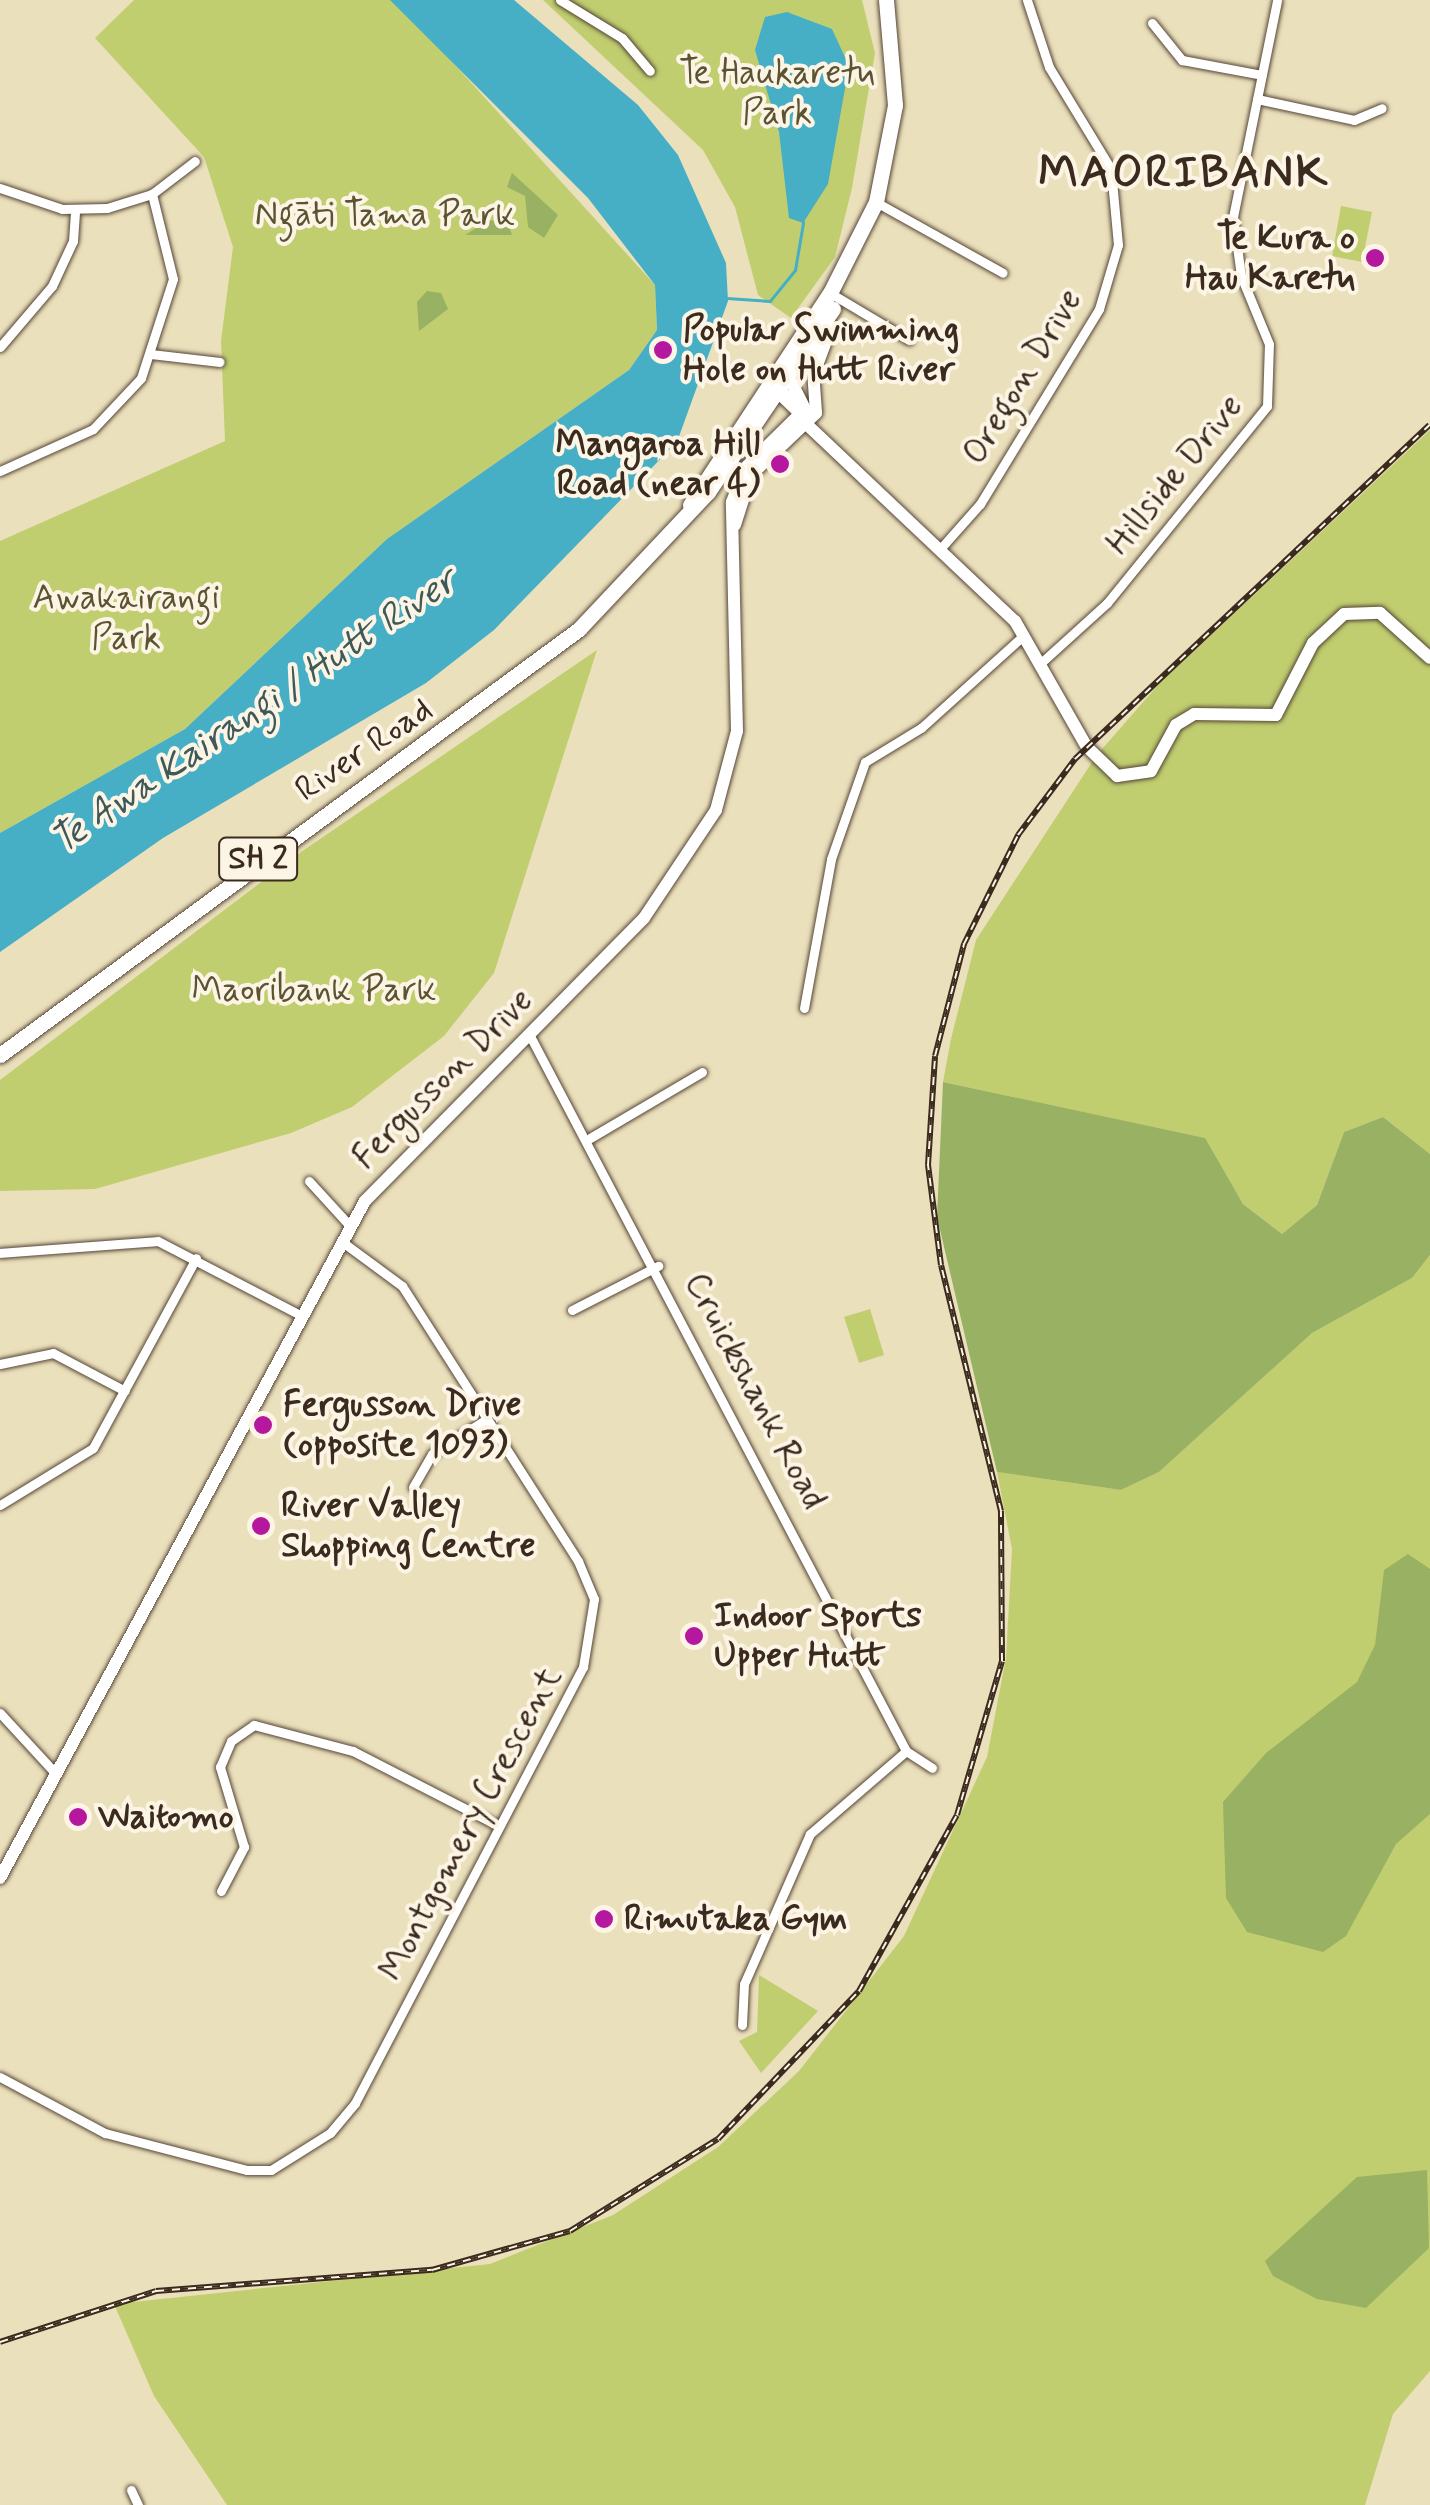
<!DOCTYPE html>
<html>
<head>
<meta charset="utf-8">
<style>
	body { margin:0 }
	#map { position:relative; width:1430px; height:2505px; overflow:hidden; background:#ebe0bc; font-family:Mynerve,sans-serif }
	div>[style] { position:absolute }
	.green>* { inset:0; background:#c0ce70 }
	.forest>* { inset:0; background:#98b162 }
	.water>* { inset:0; background:#46aec5 }
	.stream>* { height:2.5px; margin:-1.25px; padding:0 1.25px; transform-origin:1.25px; border-radius:1.25px; background:#46aec5 }
	.roads { filter:drop-shadow(0 0 2px #554536) drop-shadow(0 0 2px #554536) }
	.street>* { height:9px; margin:-4.5px; padding:0 4.5px; transform-origin:4.5px; border-radius:4.5px; background:#fff }
	.secondary>* { height:12px; margin:-6px; padding:0 6px; transform-origin:6px; border-radius:6px; background:#fff }
	.highway>* { height:15px; margin:-7.5px; padding:0 7.5px; transform-origin:7.5px; border-radius:7.5px; background:#fff }
	.rail>* { height:6px; margin-top:-3px; transform-origin:0; background:repeating-linear-gradient(90deg,#fcf5e5 0 8px,#3b2a1e 0 16px); box-sizing:border-box; border-block:2px solid #3b2a1e }
	.dots>* { width:28px; height:28px; translate:-50% -50%; box-sizing:border-box; border:5px solid #fcf5e5; border-radius:50% }
	span { translate:-50% -50%; white-space:nowrap; text-align:center; line-height:1.15; -webkit-text-stroke:8px #fcf5e5; paint-order:stroke }
	.shield-label span { padding:2px 8px; background:#fcf5e5; border:2px solid; border-radius:8px; -webkit-text-stroke-width:0 }
	.shield-label { font-size:32px; color:#3b2a1e; font-weight:700 }
	.park-label { font-size:35px; color:#5c5332 }
	.poi-label { font-size:35px; color:#3b2a1e; font-weight:700 }
	.right { translate:-100% -50%; text-align:right }
	.left { translate:0 -50%; text-align:left }
	.street-label { font-size:35px; color:#3b2a1e }
	.water-label { font-size:38px; color:#3f5858; font-style:italic }
	.district-label { font-size:45px; color:#3b2a1e; font-weight:700; letter-spacing:2.5px }
</style>
</head>
<body>
<div id="map">
	<div class="green">
		<div style="clip-path:polygon(134px 0,396px 0,655px 285px,657px 330px,629px 370px,387px 539px,185px 729px,0 833px,0 541px,225px 441px,221px 341px,233px 247px,204px 157px,95px 38px)"></div>
		<div style="clip-path:polygon(543px 0,862px 0,875px 53px,852px 188px,835px 257px,791px 318px,758px 295px,735px 207px,703px 150px)"></div>
		<div style="clip-path:polygon(1341px 206px,1372px 212px,1362px 262px,1332px 256px)"></div>
		<div style="clip-path:polygon(1430px 430px,1430px 1154px,1383px 1117px,1344px 1132px,1317px 1205px,1282px 1234px,1243px 1204px,1204px 1138px,943px 1082px,951px 1039px,976px 940px,1096px 756px,1158px 685px)"></div>
		<div style="clip-path:polygon(597px 650px,494px 973px,444px 1036px,352px 1107px,291px 1133px,95px 1189px,0 1191px,0 1080px,301px 852px)"></div>
		<div style="clip-path:polygon(1430px 1255px,1430px 2371px,1393px 2414px,1365px 2505px,227px 2505px,154px 2396px,114px 2304px,490px 2264px,613px 2215px,718px 2147px,799px 2071px,904px 1936px,987px 1757px,1006px 1658px,1012px 1549px,997px 1472px,1121px 1490px,1159px 1472px,1312px 1333px,1412px 1278px)"></div>
		<div style="clip-path:polygon(870px 1309px,884px 1355px,859px 1363px,844px 1317px)"></div>
		<div style="clip-path:polygon(759px 1975px,818px 2011px,761px 2073px,739px 2041px,757px 2032px)"></div>
	</div>
	<div class="forest">
		<div style="clip-path:polygon(512px 173px,558px 215px,544px 238px,528px 227px,525px 196px,507px 187px)"></div>
		<div style="clip-path:polygon(489px 220px,508px 223px,512px 235px,465px 235px)"></div>
		<div style="clip-path:polygon(427px 291px,441px 293px,448px 309px,419px 331px,417px 302px)"></div>
		<div style="clip-path:polygon(943px 1082px,1205px 1138px,1243px 1204px,1282px 1234px,1317px 1205px,1344px 1132px,1383px 1117px,1430px 1154px,1430px 1255px,1412px 1278px,1312px 1333px,1159px 1472px,1121px 1490px,997px 1472px,937px 1217px)"></div>
		<div style="clip-path:polygon(1408px 1554px,1430px 1569px,1430px 1814px,1396px 1844px,1346px 1936px,1323px 1952px,1247px 1932px,1226px 1898px,1223px 1802px,1266px 1753px,1357px 1682px,1375px 1645px,1384px 1570px)"></div>
		<div style="clip-path:polygon(1427px 2170px,1429px 2248px,1366px 2308px,1317px 2299px,1273px 2276px,1265px 2261px,1357px 2177px)"></div>
	</div>
	<div class="water">
		<div style="clip-path:polygon(390px 0,514px 0,638px 105px,678px 155px,726px 263px,728px 301px,677px 442px,494px 630px,426px 683px,163px 838px,0 952px,0 833px,185px 729px,387px 539px,629px 370px,657px 330px,655px 285px,588px 198px)"></div>
		<div style="clip-path:polygon(787px 12px,832px 29px,849px 66px,828px 184px,803px 223px,789px 218px,779px 132px,755px 50px,765px 17px)"></div>
	</div>
	<div class="stream">
		<div style="left:727px;top:298px;width:43px;rotate:4deg"></div>
		<div style="left:770px;top:301px;width:40px;rotate:-51deg"></div>
		<div style="left:795px;top:270px;width:48px;rotate:-80.3deg"></div>
	</div>
	<div class="roads">
		<div class="street">
			<div style="left:560px;top:0;width:73px;rotate:31.5deg"></div>
			<div style="left:622px;top:38px;width:43px;rotate:49.7deg"></div>
			<div style="left:1152px;top:23px;width:48px;rotate:51deg"></div>
			<div style="left:1182px;top:60px;width:81px;rotate:10.6deg"></div>
			<div style="left:1257px;top:99px;width:99px;rotate:12.2deg"></div>
			<div style="left:1354px;top:120px;width:30px;rotate:-23deg"></div>
			<div style="left:0;top:188px;width:65px;rotate:18.7deg"></div>
			<div style="left:62px;top:209px;width:45px;rotate:-1.3deg"></div>
			<div style="left:107px;top:208px;width:47px;rotate:-17.3deg"></div>
			<div style="left:152px;top:194px;width:54px;rotate:-37.5deg"></div>
			<div style="left:876px;top:202px;width:145px;rotate:29.2deg"></div>
			<div style="left:830px;top:293px;width:92px;rotate:30.7deg"></div>
			<div style="left:0;top:347px;width:80px;rotate:-49.6deg"></div>
			<div style="left:52px;top:286px;width:50px;rotate:-65deg"></div>
			<div style="left:73px;top:241px;width:31px;rotate:-86deg"></div>
			<div style="left:151px;top:354px;width:69px;rotate:6.6deg"></div>
			<div style="left:0;top:471px;width:102px;rotate:-24.3deg"></div>
			<div style="left:93px;top:429px;width:70px;rotate:-46.7deg"></div>
			<div style="left:141px;top:378px;width:104px;rotate:-72.1deg"></div>
			<div style="left:173px;top:279px;width:88px;rotate:-103.9deg"></div>
			<div style="left:940px;top:549px;width:60px;rotate:-48.4deg"></div>
			<div style="left:980px;top:504px;width:228px;rotate:-58.6deg"></div>
			<div style="left:1099px;top:309px;width:67px;rotate:-73.5deg"></div>
			<div style="left:1118px;top:245px;width:76px;rotate:-95.3deg"></div>
			<div style="left:1111px;top:169px;width:119px;rotate:-121.3deg"></div>
			<div style="left:1049px;top:67px;width:71px;rotate:-108.2deg"></div>
			<div style="left:1043px;top:661px;width:86px;rotate:-42.2deg"></div>
			<div style="left:1107px;top:603px;width:254px;rotate:-50.9deg"></div>
			<div style="left:1267px;top:406px;width:62px;rotate:-88.2deg"></div>
			<div style="left:1269px;top:344px;width:74px;rotate:-112.4deg"></div>
			<div style="left:1241px;top:276px;width:60px;rotate:-97.7deg"></div>
			<div style="left:1233px;top:217px;width:221px;rotate:-78.5deg"></div>
			<div style="left:804px;top:1008px;width:151px;rotate:-79.7deg"></div>
			<div style="left:831px;top:859px;width:103px;rotate:-70.7deg"></div>
			<div style="left:865px;top:762px;width:66px;rotate:-31.3deg"></div>
			<div style="left:921px;top:728px;width:139px;rotate:-42.1deg"></div>
			<div style="left:529px;top:1034px;width:810px;rotate:62.26deg"></div>
			<div style="left:906px;top:1751px;width:31px;rotate:33deg"></div>
			<div style="left:590px;top:1138px;width:130px;rotate:-30.5deg"></div>
			<div style="left:309px;top:1181px;width:62px;rotate:47.6deg"></div>
			<div style="left:0;top:1253px;width:158px;rotate:-4.3deg"></div>
			<div style="left:158px;top:1241px;width:162px;rotate:27.5deg"></div>
			<div style="left:572px;top:1310px;width:97px;rotate:-27.1deg"></div>
			<div style="left:0;top:1364px;width:54px;rotate:-11.7deg"></div>
			<div style="left:53px;top:1353px;width:81px;rotate:27.8deg"></div>
			<div style="left:413px;top:1487px;width:38px;rotate:-60deg"></div>
			<div style="left:432px;top:1454px;width:63px;rotate:-32.7deg"></div>
			<div style="left:0;top:1505px;width:109px;rotate:-31.5deg"></div>
			<div style="left:93px;top:1448px;width:216px;rotate:-61.5deg"></div>
			<div style="left:0;top:1713px;width:83px;rotate:47.4deg"></div>
			<div style="left:221px;top:1891px;width:50px;rotate:-62.4deg"></div>
			<div style="left:244px;top:1847px;width:84px;rotate:-106.7deg"></div>
			<div style="left:220px;top:1767px;width:28px;rotate:-67deg"></div>
			<div style="left:231px;top:1741px;width:28px;rotate:-35deg"></div>
			<div style="left:254px;top:1725px;width:102px;rotate:14.7deg"></div>
			<div style="left:353px;top:1751px;width:164px;rotate:27.2deg"></div>
			<div style="left:742px;top:2025px;width:41px;rotate:-87.2deg"></div>
			<div style="left:744px;top:1984px;width:164px;rotate:-66.3deg"></div>
			<div style="left:810px;top:1834px;width:127px;rotate:-40.8deg"></div>
			<div style="left:0;top:2077px;width:119px;rotate:28.1deg"></div>
			<div style="left:105px;top:2133px;width:147px;rotate:14.6deg"></div>
			<div style="left:247px;top:2170px;width:24px"></div>
			<div style="left:271px;top:2170px;width:70px;rotate:-32.1deg"></div>
			<div style="left:330px;top:2133px;width:39px;rotate:-50deg"></div>
			<div style="left:355px;top:2103px;width:492px;rotate:-62.4deg"></div>
			<div style="left:583px;top:1667px;width:69px;rotate:-80.8deg"></div>
			<div style="left:594px;top:1599px;width:41px;rotate:-112.8deg"></div>
			<div style="left:578px;top:1561px;width:326px;rotate:-122.6deg"></div>
			<div style="left:402px;top:1286px;width:71px;rotate:-143.6deg"></div>
			<div style="left:131px;top:2490px;width:17px;rotate:65deg"></div>
		</div>
		<div class="secondary">
			<div style="left:800px;top:418px;width:296px;rotate:43.4deg"></div>
			<div style="left:1015px;top:621px;width:145px;rotate:60.3deg"></div>
			<div style="left:1087px;top:747px;width:42px;rotate:44deg"></div>
			<div style="left:1117px;top:776px;width:34px;rotate:-8deg"></div>
			<div style="left:1151px;top:771px;width:52px;rotate:-61.5deg"></div>
			<div style="left:1176px;top:725px;width:21px;rotate:-31deg"></div>
			<div style="left:1194px;top:714px;width:82px;rotate:0.7deg"></div>
			<div style="left:1276px;top:715px;width:81px;rotate:-62.8deg"></div>
			<div style="left:1313px;top:643px;width:42px;rotate:-43.1deg"></div>
			<div style="left:1344px;top:614px;width:36px;rotate:-2deg"></div>
			<div style="left:1380px;top:613px;width:67px;rotate:42deg"></div>
			<div style="left:735px;top:525px;width:52px;rotate:-72.3deg"></div>
			<div style="left:751px;top:475px;width:90px;rotate:-43.6deg"></div>
			<div style="left:816px;top:413px;width:43px;rotate:-94deg"></div>
			<div style="left:813px;top:370px;width:28px;rotate:-139deg"></div>
			<div style="left:0;top:1878px;width:769px;rotate:-61.67deg"></div>
			<div style="left:365px;top:1201px;width:397px;rotate:-45.4deg"></div>
			<div style="left:644px;top:918px;width:130px;rotate:-56.3deg"></div>
			<div style="left:716px;top:810px;width:82px;rotate:-75.1deg"></div>
			<div style="left:737px;top:731px;width:229px;rotate:-91.3deg"></div>
			<div style="left:732px;top:502px;width:36px;rotate:-69deg"></div>
			<div style="left:745px;top:468px;width:84px;rotate:-44.5deg"></div>
			<div style="left:805px;top:409px;width:47px;rotate:-116.6deg"></div>
		</div>
		<div class="highway">
			<div style="left:813px;top:370px;width:46px;rotate:-69.6deg"></div>
			<div style="left:779px;top:391px;width:33px;rotate:44deg"></div>
			<div style="left:690px;top:505px;width:254px;rotate:-56.6deg"></div>
			<div style="left:830px;top:293px;width:102px;rotate:-63.2deg"></div>
			<div style="left:876px;top:202px;width:99px;rotate:-78.9deg"></div>
			<div style="left:895px;top:105px;width:105px;rotate:-94.9deg"></div>
			<div style="left:0;top:1055px;width:719px;rotate:-36.34deg"></div>
			<div style="left:579px;top:629px;width:188px;rotate:-46.7deg"></div>
			<div style="left:708px;top:492px;width:222px;rotate:-55.7deg"></div>
		</div>
	</div>
	<div class="rail">
		<div style="left:0;top:2342px;width:164px;rotate:-18.1deg"></div>
		<div style="left:156px;top:2291px;width:277px;rotate:-4.4deg"></div>
		<div style="left:432px;top:2270px;width:143px;rotate:-15.8deg"></div>
		<div style="left:570px;top:2231px;width:174px;rotate:-31.9deg"></div>
		<div style="left:718px;top:2139px;width:204px;rotate:-46.4deg"></div>
		<div style="left:859px;top:1991px;width:201px;rotate:-60.9deg"></div>
		<div style="left:957px;top:1815px;width:160px;rotate:-73.7deg"></div>
		<div style="left:1002px;top:1661px;width:150px;rotate:-90.4deg"></div>
		<div style="left:1001px;top:1511px;width:253px;rotate:-103.7deg"></div>
		<div style="left:941px;top:1265px;width:101px;rotate:-97.4deg"></div>
		<div style="left:928px;top:1165px;width:109px;rotate:-86.3deg"></div>
		<div style="left:935px;top:1056px;width:116px;rotate:-75.5deg"></div>
		<div style="left:964px;top:944px;width:122px;rotate:-63.6deg"></div>
		<div style="left:1018px;top:835px;width:95px;rotate:-53.1deg"></div>
		<div style="left:1075px;top:759px;width:487px;rotate:-43.3deg"></div>
	</div>
	<div class="dots">
		<div style="left:1375px;top:258px;background:#b5179e"></div>
		<div style="left:663px;top:350px;background:#b5179e"></div>
		<div style="left:780px;top:464px;background:#b5179e"></div>
		<div style="left:263px;top:1425px;background:#b5179e"></div>
		<div style="left:261px;top:1526px;background:#b5179e"></div>
		<div style="left:694px;top:1636px;background:#b5179e"></div>
		<div style="left:78px;top:1817px;background:#b5179e"></div>
		<div style="left:604px;top:1919px;background:#b5179e"></div>
	</div>
	<div class="shield-label">
		<span style="left:258px;top:859px">SH 2</span>
	</div>
	<div class="park-label">
		<span style="left:777px;top:93px">Te Haukaretu<br>Park</span>
		<span style="left:385px;top:215px">Ngāti Tama Park</span>
		<span style="left:126px;top:618px">Awakairangi<br>Park</span>
		<span style="left:314px;top:990px">Maoribank Park</span>
	</div>
	<div class="poi-label">
		<span class="right" style="left:1355px;top:258px">Te Kura o<br>Hau Karetu</span>
		<span class="left" style="left:683px;top:350px">Popular Swimming<br>Hole on Hutt River</span>
		<span class="right" style="left:760px;top:464px">Mangaroa Hill<br>Road (near 4)</span>
		<span class="left" style="left:283px;top:1425px">Fergusson Drive<br>(opposite 1093)</span>
		<span class="left" style="left:281px;top:1526px">River Valley<br>Shopping Centre</span>
		<span class="left" style="left:714px;top:1636px">Indoor Sports<br>Upper Hutt</span>
		<span class="left" style="left:98px;top:1817px">Waitomo</span>
		<span class="left" style="left:624px;top:1919px">Rimutaka Gym</span>
	</div>
	<div class="street-label">
		<span style="left:1023px;top:377px;rotate:-59deg">Oregon Drive</span>
		<span style="left:1175px;top:475px;rotate:-51deg">Hillside Drive</span>
		<span style="left:364px;top:750px;rotate:-34deg">River Road</span>
		<span style="left:443px;top:1079px;rotate:-45deg">Fergusson Drive</span>
		<span style="left:755px;top:1391px;rotate:62deg">Cruickshank Road</span>
		<span style="left:471px;top:1824px;rotate:-62deg">Montgomery Crescent</span>
	</div>
	<div class="water-label">
		<span style="left:254px;top:712px;rotate:-34deg">Te Awa Kairangi / Hutt River</span>
	</div>
	<div class="district-label">
		<span style="left:1184px;top:174px">MAORIBANK</span>
	</div>
</div>
</body>
</html>
